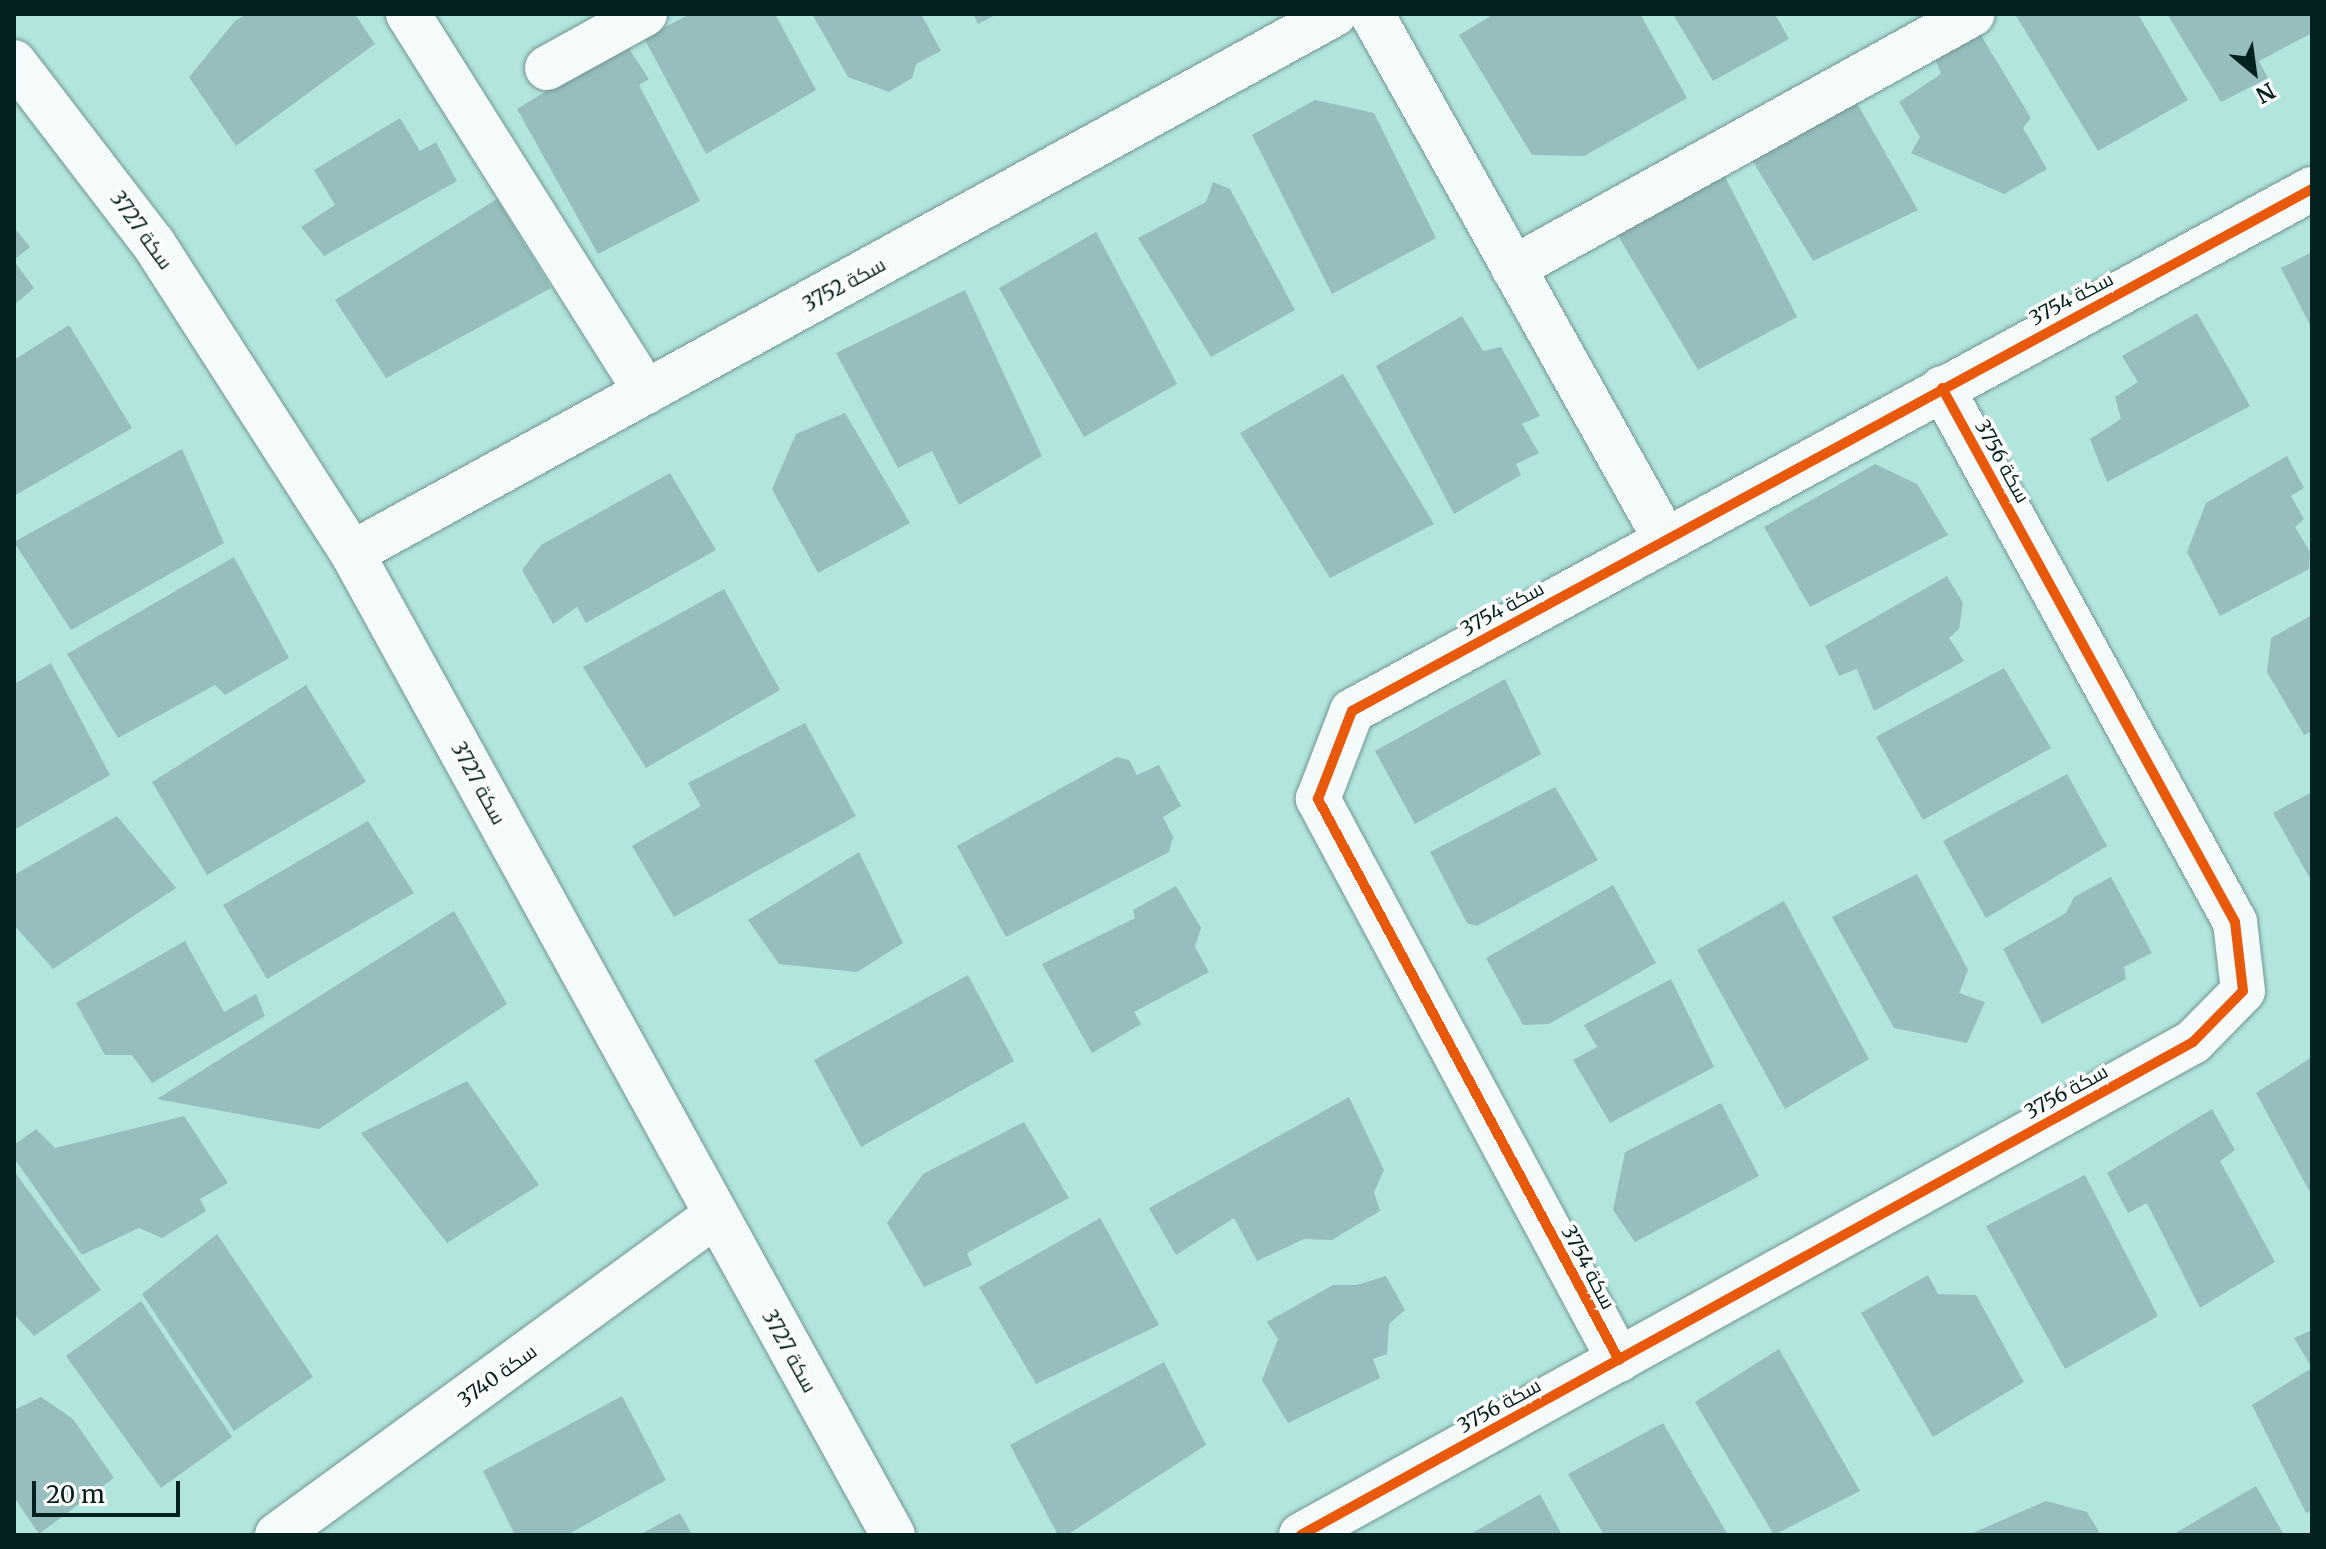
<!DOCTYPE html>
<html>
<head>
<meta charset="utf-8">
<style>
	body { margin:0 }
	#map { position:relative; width:2326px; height:1549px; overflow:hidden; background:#b3e5df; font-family:Merriweather,Cairo,serif }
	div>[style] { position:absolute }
	.building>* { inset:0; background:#96bebe }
	.roads { filter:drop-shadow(0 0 2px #729692) drop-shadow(0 0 2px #729692) }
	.street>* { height:44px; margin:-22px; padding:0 22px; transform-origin:22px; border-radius:22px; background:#f4fbfa }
	.cycleway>* { height:10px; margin:-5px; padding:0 5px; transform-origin:5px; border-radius:5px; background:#e8590c }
	span { translate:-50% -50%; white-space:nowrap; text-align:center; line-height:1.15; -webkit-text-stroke:7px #fff; paint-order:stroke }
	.street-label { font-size:20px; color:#03211e }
	.frame { position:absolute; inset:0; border:16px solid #03211e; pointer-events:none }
	.north { position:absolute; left:2214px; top:32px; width:80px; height:80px; -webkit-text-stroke:6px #fff; paint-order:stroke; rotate:151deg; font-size:22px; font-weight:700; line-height:32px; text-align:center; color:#03211e }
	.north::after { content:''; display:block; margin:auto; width:28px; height:36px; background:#03211e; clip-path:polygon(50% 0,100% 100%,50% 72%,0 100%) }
	.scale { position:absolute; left:32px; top:1481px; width:148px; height:36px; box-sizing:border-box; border:4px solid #03211e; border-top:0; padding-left:10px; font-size:24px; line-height:28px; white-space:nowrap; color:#03211e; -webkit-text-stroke:6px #fff; paint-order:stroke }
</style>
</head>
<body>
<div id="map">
	<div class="building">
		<div style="clip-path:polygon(247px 14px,355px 14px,375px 44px,236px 146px,189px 77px,235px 21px)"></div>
		<div style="clip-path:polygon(690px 14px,775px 14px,816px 90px,706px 154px,644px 38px)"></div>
		<div style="clip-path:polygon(812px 14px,921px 14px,941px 51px,916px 64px,912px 78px,889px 92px,848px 77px)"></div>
		<div style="clip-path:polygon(973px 14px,997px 14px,978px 24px)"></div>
		<div style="clip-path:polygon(1494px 14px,1640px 14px,1687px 98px,1584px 156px,1532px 155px,1459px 35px)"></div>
		<div style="clip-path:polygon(1673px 14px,1775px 14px,1789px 39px,1713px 81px)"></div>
		<div style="clip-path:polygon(2015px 14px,2138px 14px,2188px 100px,2098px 151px)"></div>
		<div style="clip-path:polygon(2167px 14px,2312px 14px,2312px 33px,2259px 61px,2268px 78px,2221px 102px)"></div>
		<div style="clip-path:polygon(1976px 27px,2031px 118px,2023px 128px,2047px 169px,2004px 194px,1911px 153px,1920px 137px,1899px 102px,1941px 74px,1933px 53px)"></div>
		<div style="clip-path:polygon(618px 32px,649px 79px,639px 85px,700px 201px,598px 254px,517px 109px,590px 64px)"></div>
		<div style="clip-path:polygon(1847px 86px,1918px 210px,1813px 261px,1743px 145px)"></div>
		<div style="clip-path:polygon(1315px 100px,1374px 113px,1436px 238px,1332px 294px,1252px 135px)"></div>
		<div style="clip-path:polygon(400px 118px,420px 151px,436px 142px,457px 181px,324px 256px,301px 227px,335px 205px,314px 170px)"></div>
		<div style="clip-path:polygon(1721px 169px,1797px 317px,1698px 370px,1614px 229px)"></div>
		<div style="clip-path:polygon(1213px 182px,1230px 189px,1295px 310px,1211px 357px,1138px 238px,1206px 202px)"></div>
		<div style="clip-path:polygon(497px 199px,551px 288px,386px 378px,335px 300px)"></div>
		<div style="clip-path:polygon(14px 227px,30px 247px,14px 260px)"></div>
		<div style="clip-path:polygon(1096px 232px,1177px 384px,1084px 437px,999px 288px)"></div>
		<div style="clip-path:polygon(2312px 252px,2312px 329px,2281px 268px)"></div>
		<div style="clip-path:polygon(14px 261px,34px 288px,14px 305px)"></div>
		<div style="clip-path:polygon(965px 290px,1042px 456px,959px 505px,932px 451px,898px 468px,836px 353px)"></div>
		<div style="clip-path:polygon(2197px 313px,2250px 406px,2107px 482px,2090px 439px,2121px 419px,2115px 397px,2138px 382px,2122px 356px)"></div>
		<div style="clip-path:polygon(1462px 316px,1483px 351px,1501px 347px,1540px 416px,1522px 424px,1539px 453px,1516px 464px,1521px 475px,1454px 514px,1376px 366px)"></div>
		<div style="clip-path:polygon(69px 325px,132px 428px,14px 496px,14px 360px)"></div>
		<div style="clip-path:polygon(1343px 374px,1434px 524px,1330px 578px,1240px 433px)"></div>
		<div style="clip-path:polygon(845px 413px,910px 523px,818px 573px,772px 489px,796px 434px)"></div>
		<div style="clip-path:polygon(182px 449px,224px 543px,71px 630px,14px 542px)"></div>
		<div style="clip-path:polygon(2287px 456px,2304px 488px,2291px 496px,2304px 519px,2295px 527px,2310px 552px,2309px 569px,2220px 616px,2187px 552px,2206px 503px)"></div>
		<div style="clip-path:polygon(1875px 464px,1917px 484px,1948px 535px,1810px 607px,1764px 527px)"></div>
		<div style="clip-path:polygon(670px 473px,716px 550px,586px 623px,577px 607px,553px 624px,522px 570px,541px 545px)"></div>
		<div style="clip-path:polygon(234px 557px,289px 658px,225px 695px,215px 685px,118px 738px,67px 654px)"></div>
		<div style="clip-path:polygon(1947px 576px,1963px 603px,1959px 629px,1949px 638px,1964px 661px,1874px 711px,1857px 669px,1839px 676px,1825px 646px)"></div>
		<div style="clip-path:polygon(724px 589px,780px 690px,646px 768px,583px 667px)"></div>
		<div style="clip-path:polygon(2312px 615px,2312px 731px,2304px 735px,2267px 672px,2271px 638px)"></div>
		<div style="clip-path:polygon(51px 663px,110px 775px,14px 830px,14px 684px)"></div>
		<div style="clip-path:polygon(2004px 668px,2051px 748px,1923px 820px,1876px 737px)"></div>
		<div style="clip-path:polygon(1505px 679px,1541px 754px,1415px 824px,1375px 751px)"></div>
		<div style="clip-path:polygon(306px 685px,366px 782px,207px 875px,152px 782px)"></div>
		<div style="clip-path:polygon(805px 723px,856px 816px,674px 917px,632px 846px,701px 806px,688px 783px)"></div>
		<div style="clip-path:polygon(1117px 757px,1129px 760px,1137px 775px,1159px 765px,1181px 806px,1163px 817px,1173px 837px,1169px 852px,1006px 937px,957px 846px)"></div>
		<div style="clip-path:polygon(2067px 774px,2107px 846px,1986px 918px,1943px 841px)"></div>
		<div style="clip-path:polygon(1555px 787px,1598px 860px,1477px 926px,1467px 923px,1430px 852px)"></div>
		<div style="clip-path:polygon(2312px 792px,2312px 882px,2273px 813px)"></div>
		<div style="clip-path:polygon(117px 816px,176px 888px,53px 969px,14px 925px,14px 875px)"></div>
		<div style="clip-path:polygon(368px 821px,414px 893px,267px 979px,223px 905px)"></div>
		<div style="clip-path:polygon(859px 852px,903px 943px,857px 972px,779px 964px,748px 920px)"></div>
		<div style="clip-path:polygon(1917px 874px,1968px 970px,1959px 993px,1985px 1002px,1967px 1043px,1894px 1028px,1832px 917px)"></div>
		<div style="clip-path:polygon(2111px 877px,2152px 953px,2124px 967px,2126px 979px,2042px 1024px,2003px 949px,2066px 913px,2074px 897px)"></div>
		<div style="clip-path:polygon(1613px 885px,1656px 963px,1549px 1024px,1523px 1025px,1486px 958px)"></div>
		<div style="clip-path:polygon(1176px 886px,1201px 928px,1195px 947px,1209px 972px,1134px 1012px,1141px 1024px,1092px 1053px,1042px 964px,1135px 918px,1133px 910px)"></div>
		<div style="clip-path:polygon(1784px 901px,1869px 1059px,1785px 1109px,1697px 950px)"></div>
		<div style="clip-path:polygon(454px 911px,507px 1004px,319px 1129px,157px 1099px)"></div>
		<div style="clip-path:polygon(185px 941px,224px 1012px,256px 994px,265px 1016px,152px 1083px,132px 1055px,105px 1055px,76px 1003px)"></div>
		<div style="clip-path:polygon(968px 975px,1014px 1061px,861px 1147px,814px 1060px)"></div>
		<div style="clip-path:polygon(1671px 979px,1714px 1067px,1610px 1123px,1573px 1060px,1597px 1047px,1584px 1025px)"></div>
		<div style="clip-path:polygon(2312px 1057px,2312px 1196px,2256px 1093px)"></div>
		<div style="clip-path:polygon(467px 1081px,539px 1185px,447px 1243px,361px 1133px)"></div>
		<div style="clip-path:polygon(1349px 1097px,1384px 1170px,1374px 1192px,1380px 1211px,1332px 1240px,1304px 1239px,1257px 1261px,1234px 1218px,1176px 1255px,1149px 1208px)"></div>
		<div style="clip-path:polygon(1721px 1103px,1759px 1176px,1635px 1242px,1613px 1210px,1625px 1152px)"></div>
		<div style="clip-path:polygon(2212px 1109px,2235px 1150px,2220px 1161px,2275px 1262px,2200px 1308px,2147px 1203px,2128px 1213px,2107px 1173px)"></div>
		<div style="clip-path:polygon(184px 1116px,228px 1183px,200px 1199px,206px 1211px,162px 1238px,139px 1228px,82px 1255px,14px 1158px,14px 1145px,36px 1129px,55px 1148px)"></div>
		<div style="clip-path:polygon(1024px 1122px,1069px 1198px,967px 1253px,972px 1265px,924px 1287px,887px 1223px,923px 1174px)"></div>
		<div style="clip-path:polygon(14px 1171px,101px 1290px,34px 1336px,14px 1314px)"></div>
		<div style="clip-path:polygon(2085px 1175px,2158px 1316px,2065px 1369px,1986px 1226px)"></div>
		<div style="clip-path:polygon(1100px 1218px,1159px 1325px,1036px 1384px,979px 1287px)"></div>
		<div style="clip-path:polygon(217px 1234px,313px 1377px,234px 1431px,142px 1294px)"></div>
		<div style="clip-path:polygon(1928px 1275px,1938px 1294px,1976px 1295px,2024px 1382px,1933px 1437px,1861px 1313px)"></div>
		<div style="clip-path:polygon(1386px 1276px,1405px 1310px,1389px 1324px,1387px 1354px,1373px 1359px,1380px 1378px,1288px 1423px,1262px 1380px,1278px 1339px,1267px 1322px,1333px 1285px,1357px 1285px)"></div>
		<div style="clip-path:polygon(141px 1301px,232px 1437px,161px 1488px,66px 1356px)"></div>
		<div style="clip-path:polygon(2312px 1330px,2312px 1511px,2306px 1513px,2252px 1405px,2312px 1368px,2294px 1338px)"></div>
		<div style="clip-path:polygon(1779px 1349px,1860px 1491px,1774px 1535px,1695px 1402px)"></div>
		<div style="clip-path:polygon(1164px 1362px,1206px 1445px,1067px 1535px,1058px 1535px,1010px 1445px)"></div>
		<div style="clip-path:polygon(622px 1396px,666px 1480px,567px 1535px,515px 1535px,483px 1471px)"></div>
		<div style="clip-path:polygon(41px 1397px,73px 1419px,114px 1478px,39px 1534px,14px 1497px,14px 1410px)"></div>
		<div style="clip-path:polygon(1663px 1423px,1728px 1535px,1604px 1535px,1568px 1474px)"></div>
		<div style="clip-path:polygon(2256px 1486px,2284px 1535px,2172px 1535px)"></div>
		<div style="clip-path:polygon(1540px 1494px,1562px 1535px,1469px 1535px)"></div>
		<div style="clip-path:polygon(2046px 1501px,2087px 1512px,2101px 1535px,1968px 1535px)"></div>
		<div style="clip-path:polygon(680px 1513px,692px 1535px,639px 1535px)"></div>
	</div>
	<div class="roads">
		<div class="street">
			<div style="left:408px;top:14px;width:447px;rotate:57.8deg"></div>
			<div style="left:1372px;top:14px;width:601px;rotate:60.83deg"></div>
			<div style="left:14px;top:62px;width:228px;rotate:52.5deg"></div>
			<div style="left:153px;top:243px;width:368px;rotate:57.3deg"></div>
			<div style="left:352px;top:553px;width:1121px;rotate:61.15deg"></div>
			<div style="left:547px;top:68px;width:112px;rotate:-28.9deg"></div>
			<div style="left:1513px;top:268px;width:525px;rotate:-28.91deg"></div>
			<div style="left:352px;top:553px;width:1121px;rotate:-28.74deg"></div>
			<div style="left:1619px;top:1360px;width:637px;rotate:-118.22deg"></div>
			<div style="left:1318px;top:799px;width:94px;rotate:-68.9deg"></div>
			<div style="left:1352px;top:711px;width:1093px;rotate:-28.54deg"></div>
			<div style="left:277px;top:1535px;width:543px;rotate:-36.09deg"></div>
			<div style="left:1301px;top:1535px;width:1019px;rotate:-28.93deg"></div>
			<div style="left:2193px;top:1042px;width:71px;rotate:-45.6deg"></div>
			<div style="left:2243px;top:991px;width:69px;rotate:-96.6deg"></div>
			<div style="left:2235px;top:922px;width:609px;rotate:-118.75deg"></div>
		</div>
	</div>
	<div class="cycleway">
		<div style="left:1619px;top:1360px;width:637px;rotate:-118.22deg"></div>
		<div style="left:1318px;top:799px;width:94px;rotate:-68.9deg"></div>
		<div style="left:1352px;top:711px;width:1093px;rotate:-28.54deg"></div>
		<div style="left:1301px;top:1535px;width:1019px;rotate:-28.93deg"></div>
		<div style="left:2193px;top:1042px;width:71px;rotate:-45.6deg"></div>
		<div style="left:2243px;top:991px;width:69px;rotate:-96.6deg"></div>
		<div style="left:2235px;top:922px;width:609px;rotate:-118.75deg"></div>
	</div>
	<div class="street-label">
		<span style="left:142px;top:230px;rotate:54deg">سكة 3727</span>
		<span style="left:844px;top:284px;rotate:-29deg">سكة 3752</span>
		<span style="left:2071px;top:298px;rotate:-28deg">سكة 3754</span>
		<span style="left:2003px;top:461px;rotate:61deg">سكة 3756</span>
		<span style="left:1502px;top:608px;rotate:-29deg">سكة 3754</span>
		<span style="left:479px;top:783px;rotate:61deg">سكة 3727</span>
		<span style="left:2066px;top:1091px;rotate:-29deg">سكة 3756</span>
		<span style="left:1589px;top:1267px;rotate:62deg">سكة 3754</span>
		<span style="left:790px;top:1351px;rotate:61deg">سكة 3727</span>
		<span style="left:497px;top:1375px;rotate:-36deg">سكة 3740</span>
		<span style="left:1499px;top:1405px;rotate:-29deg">سكة 3756</span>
	</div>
	<div class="frame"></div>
	<div class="north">N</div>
	<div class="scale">20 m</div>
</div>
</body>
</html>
